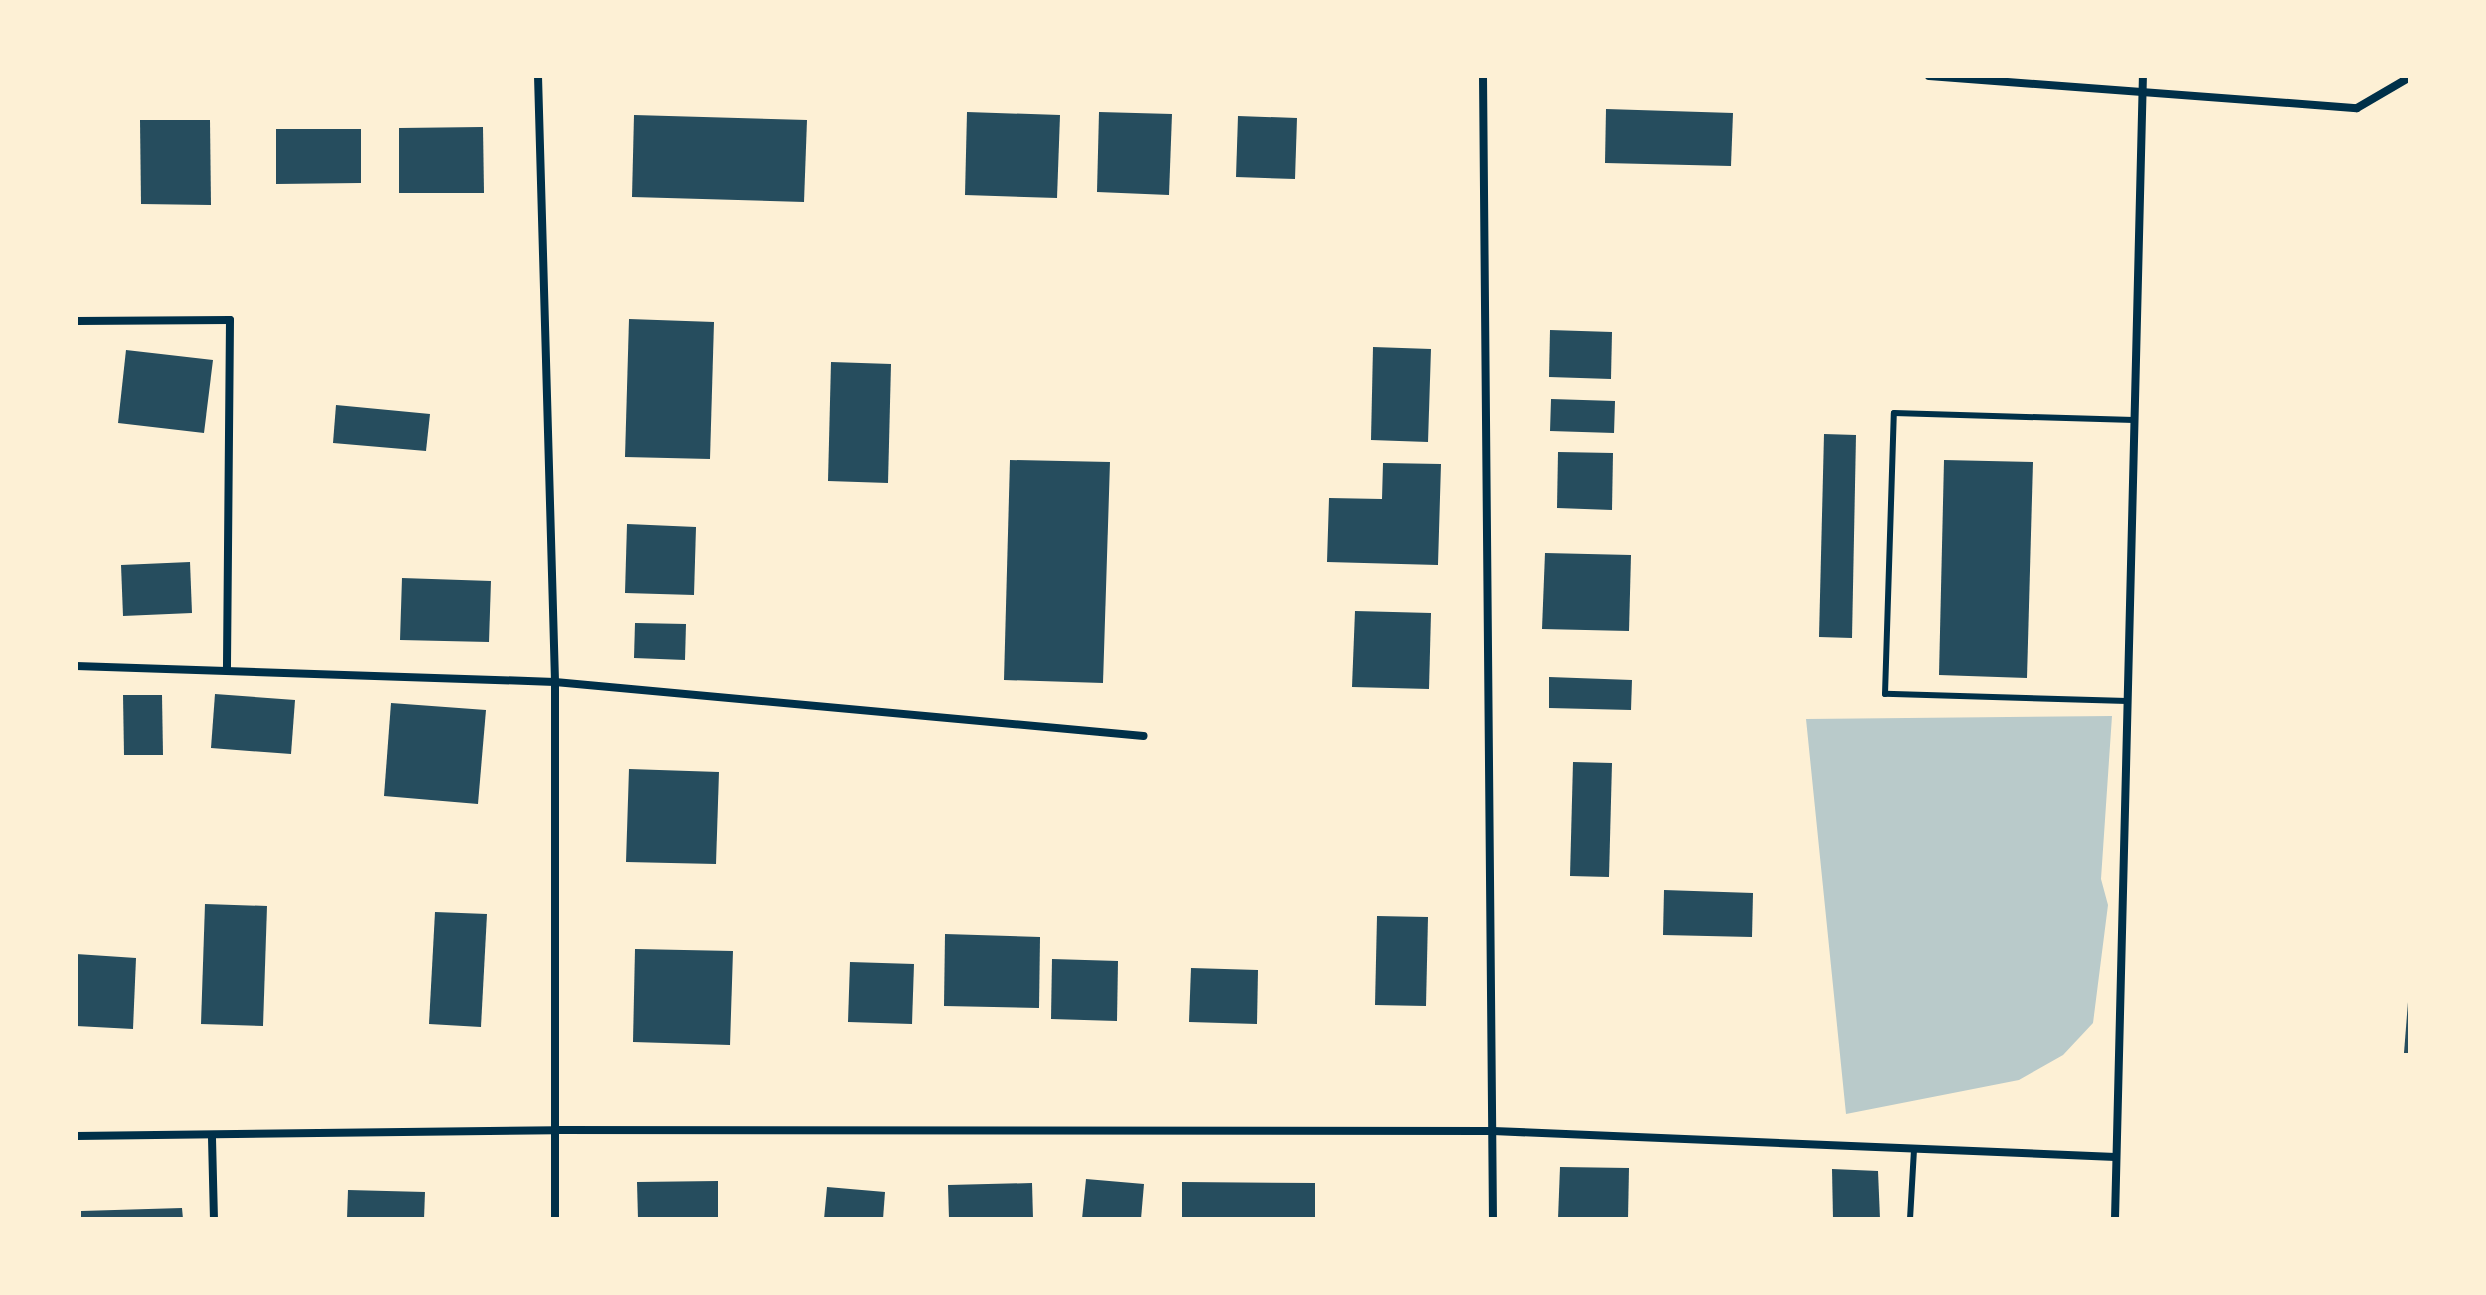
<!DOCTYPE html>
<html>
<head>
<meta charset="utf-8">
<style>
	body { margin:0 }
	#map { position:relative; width:2486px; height:1295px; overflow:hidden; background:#fdf0d5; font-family:Inter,sans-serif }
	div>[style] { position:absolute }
	.green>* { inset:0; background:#b9caca }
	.building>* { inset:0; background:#264d5e }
	.service>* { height:6px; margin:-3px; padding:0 3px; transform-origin:3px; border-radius:3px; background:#003049 }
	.minor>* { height:8px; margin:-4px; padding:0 4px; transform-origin:4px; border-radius:4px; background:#003049 }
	span { translate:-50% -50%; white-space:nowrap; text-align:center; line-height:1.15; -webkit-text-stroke:6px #fdf0d5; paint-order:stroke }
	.frame { position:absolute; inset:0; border:78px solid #fdf0d5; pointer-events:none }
</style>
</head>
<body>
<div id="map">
	<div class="green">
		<div style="clip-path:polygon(2112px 716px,2101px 879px,2108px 905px,2093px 1023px,2063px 1055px,2019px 1080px,1846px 1114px,1806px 719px)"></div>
	</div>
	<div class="building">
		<div style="clip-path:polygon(1606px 109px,1733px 113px,1731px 166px,1605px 163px)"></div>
		<div style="clip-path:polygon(967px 112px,1060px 115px,1057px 198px,965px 195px)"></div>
		<div style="clip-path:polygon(1099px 112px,1172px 114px,1169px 195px,1097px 192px)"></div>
		<div style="clip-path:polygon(634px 115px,807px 120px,804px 202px,632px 197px)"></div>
		<div style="clip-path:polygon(1238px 116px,1297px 118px,1295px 179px,1236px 177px)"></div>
		<div style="clip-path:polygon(140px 120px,210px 120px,211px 205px,141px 204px)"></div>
		<div style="clip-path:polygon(483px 127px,484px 193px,399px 193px,399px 128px)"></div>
		<div style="clip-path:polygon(276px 129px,361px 129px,361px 183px,276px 184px)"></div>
		<div style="clip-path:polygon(629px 319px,714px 322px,710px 459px,625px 457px)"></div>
		<div style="clip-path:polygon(1550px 330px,1612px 332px,1611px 379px,1549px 377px)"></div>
		<div style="clip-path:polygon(1373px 347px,1431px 349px,1428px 442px,1371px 440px)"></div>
		<div style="clip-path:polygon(126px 350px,213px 360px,204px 433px,118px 423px)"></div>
		<div style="clip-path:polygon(831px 362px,891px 364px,888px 483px,828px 481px)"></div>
		<div style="clip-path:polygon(1551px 399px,1615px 401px,1614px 433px,1550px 431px)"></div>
		<div style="clip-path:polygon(336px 405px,430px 414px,426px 451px,333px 443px)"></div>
		<div style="clip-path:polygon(1824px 434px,1856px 435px,1852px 638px,1819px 637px)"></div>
		<div style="clip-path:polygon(1558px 452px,1613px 453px,1612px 510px,1557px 508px)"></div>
		<div style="clip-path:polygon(1010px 460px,1110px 462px,1103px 683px,1004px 680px)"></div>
		<div style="clip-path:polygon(1944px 460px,2033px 462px,2027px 678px,1939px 675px)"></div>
		<div style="clip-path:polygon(1383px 463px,1441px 464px,1438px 565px,1327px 562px,1329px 498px,1382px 499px)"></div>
		<div style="clip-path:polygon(627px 524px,696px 527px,694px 595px,625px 593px)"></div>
		<div style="clip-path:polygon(1545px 553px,1631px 555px,1629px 631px,1542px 629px)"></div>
		<div style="clip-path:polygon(190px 562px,192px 613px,123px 616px,121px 565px)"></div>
		<div style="clip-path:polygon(402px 578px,491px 581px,489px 642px,400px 640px)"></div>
		<div style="clip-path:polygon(1355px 611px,1431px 613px,1429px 689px,1352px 687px)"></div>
		<div style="clip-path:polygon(635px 623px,686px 624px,685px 660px,634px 658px)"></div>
		<div style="clip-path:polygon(1549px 677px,1632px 680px,1631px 710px,1549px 708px)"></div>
		<div style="clip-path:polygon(215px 694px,295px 700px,291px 754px,211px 748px)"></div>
		<div style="clip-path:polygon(123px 695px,162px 695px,163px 755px,124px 755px)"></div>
		<div style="clip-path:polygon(391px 703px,486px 710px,478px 804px,384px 796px)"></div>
		<div style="clip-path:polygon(1573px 762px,1612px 763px,1609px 877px,1570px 876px)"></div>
		<div style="clip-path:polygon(629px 769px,719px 772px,716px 864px,626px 862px)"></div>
		<div style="clip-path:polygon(1664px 890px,1753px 893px,1752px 937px,1663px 935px)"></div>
		<div style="clip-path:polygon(205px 904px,267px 906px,263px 1026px,201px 1024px)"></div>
		<div style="clip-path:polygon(435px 912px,487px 914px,481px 1027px,429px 1024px)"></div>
		<div style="clip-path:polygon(1377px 916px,1428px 917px,1426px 1006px,1375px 1005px)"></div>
		<div style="clip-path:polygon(945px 934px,1040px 937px,1039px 1008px,944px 1006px)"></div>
		<div style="clip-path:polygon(635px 949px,733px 951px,730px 1045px,633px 1042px)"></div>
		<div style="clip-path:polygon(76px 954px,136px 958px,133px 1029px,76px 1026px)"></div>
		<div style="clip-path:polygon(1052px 959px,1118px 961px,1117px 1021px,1051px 1019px)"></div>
		<div style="clip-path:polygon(850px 962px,914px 964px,912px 1024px,848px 1022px)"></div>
		<div style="clip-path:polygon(1191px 968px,1258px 970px,1257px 1024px,1189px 1022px)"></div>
		<div style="clip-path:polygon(2408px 1002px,2410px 1002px,2410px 1053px,2404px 1053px)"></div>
		<div style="clip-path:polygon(1560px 1167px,1629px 1168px,1628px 1219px,1558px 1219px)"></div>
		<div style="clip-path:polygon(1832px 1169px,1878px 1171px,1880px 1219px,1833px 1219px)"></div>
		<div style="clip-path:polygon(1086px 1179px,1144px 1184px,1141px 1219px,1082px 1219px)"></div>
		<div style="clip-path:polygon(718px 1181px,718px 1219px,638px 1219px,637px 1182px)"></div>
		<div style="clip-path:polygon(1182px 1182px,1315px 1183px,1315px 1219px,1182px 1219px)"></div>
		<div style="clip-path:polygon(1032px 1183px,1033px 1219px,949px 1219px,948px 1185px)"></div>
		<div style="clip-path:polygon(827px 1187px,885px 1192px,883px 1219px,824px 1219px)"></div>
		<div style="clip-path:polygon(348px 1190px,425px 1192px,424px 1219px,347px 1219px)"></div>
		<div style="clip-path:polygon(182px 1208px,183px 1219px,81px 1219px,81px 1211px)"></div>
	</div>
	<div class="service">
		<div style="left:2127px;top:701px;width:242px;rotate:-178.3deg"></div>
		<div style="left:1885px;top:694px;width:281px;rotate:-88.2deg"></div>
		<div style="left:1894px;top:413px;width:240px;rotate:1.7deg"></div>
		<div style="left:1910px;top:1219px;width:70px;rotate:-86.7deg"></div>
	</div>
	<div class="minor">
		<div style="left:538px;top:76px;width:606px;rotate:88.39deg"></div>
		<div style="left:555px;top:682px;width:537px;rotate:90deg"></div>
		<div style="left:1483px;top:76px;width:1143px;rotate:89.5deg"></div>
		<div style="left:1929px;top:76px;width:429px;rotate:4.3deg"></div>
		<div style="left:2357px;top:108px;width:61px;rotate:-30.3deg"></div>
		<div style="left:76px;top:321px;width:154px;rotate:-0.4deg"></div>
		<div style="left:230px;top:320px;width:349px;rotate:90.5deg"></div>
		<div style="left:76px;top:666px;width:479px;rotate:1.9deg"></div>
		<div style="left:555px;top:682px;width:591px;rotate:5.24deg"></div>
		<div style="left:76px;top:1136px;width:479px;rotate:-0.7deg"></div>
		<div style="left:555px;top:1130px;width:938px;rotate:0.06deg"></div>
		<div style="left:1493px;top:1131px;width:623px;rotate:2.39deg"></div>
		<div style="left:212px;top:1138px;width:81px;rotate:88.6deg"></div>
		<div style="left:2115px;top:1219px;width:1143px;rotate:-88.6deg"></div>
	</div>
	<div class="frame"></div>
</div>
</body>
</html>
